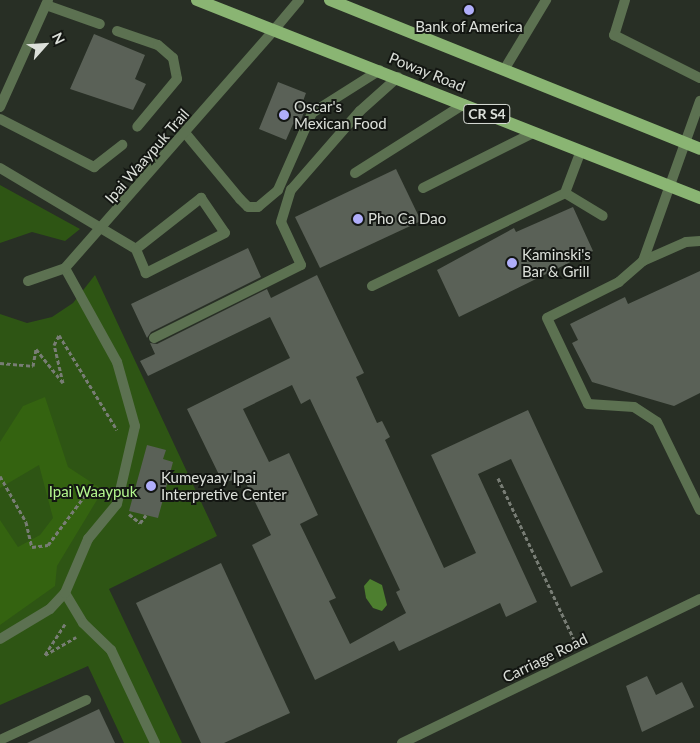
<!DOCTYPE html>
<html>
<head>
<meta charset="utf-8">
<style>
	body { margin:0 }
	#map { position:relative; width:700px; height:743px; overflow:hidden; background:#282f25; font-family:Lato,sans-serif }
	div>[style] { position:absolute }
	.green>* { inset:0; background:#2e5514 }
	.forest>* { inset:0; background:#346310 }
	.water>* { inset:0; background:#4d7e2f }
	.building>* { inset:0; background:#5a6157 }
	.path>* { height:3px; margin-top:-1.5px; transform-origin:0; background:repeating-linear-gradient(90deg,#787d75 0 4px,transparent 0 6.5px) }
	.service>* { height:10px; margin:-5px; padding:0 5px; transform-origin:5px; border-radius:5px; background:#5c7151 }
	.minor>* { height:10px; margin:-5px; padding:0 5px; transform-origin:5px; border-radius:5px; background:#5c7151 }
	.tertiary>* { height:10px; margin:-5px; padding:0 5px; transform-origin:5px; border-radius:5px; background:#5c7151 }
	.primary>* { height:12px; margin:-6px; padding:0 6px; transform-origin:6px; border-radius:6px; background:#8ab573 }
	.dots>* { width:14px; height:14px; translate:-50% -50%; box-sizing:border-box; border:2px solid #131612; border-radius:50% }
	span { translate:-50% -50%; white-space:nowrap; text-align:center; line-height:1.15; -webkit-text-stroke:4px #131612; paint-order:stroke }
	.shield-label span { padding:1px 4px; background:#131612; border:1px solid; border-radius:4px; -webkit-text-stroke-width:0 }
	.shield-label { font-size:14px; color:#dce0da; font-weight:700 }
	.poi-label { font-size:15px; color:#dce0da }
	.left { translate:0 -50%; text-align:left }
	.street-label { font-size:15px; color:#dce0da }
	.park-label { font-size:15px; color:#b4f78f }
	.north { position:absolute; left:20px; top:20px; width:50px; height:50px; -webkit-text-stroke:4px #131612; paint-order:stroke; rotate:64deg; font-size:14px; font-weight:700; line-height:20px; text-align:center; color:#dce0da }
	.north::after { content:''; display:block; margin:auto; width:18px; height:22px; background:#dce0da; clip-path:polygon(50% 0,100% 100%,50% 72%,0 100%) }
</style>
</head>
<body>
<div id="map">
	<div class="green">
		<div style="clip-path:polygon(0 185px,80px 229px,65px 241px,32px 232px,0 243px)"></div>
		<div style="clip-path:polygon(95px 275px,217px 536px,109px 589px,182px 743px,124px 743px,88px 666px,0 705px,0 314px,27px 323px,52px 317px,73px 303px)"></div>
	</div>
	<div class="forest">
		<div style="clip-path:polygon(45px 397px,68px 467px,103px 490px,57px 566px,55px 586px,0 625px,0 520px,18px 547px,40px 535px,53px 518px,39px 465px,0 488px,0 442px,23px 406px)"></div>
	</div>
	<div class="water">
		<div style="clip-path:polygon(370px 579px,382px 585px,387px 605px,382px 611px,373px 608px,366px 598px,364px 586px)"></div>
	</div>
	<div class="building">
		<div style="clip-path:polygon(94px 34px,145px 55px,135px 79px,146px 84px,133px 110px,70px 89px)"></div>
		<div style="clip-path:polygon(278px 82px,306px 93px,302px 104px,307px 105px,298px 127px,293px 124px,286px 140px,259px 129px)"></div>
		<div style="clip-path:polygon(396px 169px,421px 221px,320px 268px,295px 217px)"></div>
		<div style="clip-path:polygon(573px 207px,593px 251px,459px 317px,437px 270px,514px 228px,516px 232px)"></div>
		<div style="clip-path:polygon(248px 248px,261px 277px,151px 332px,147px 338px,131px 304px)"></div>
		<div style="clip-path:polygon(700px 271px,700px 393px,674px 406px,592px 382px,572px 343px,578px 340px,570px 324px,625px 297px,628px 304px)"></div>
		<div style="clip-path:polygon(evenodd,317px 275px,364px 373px,356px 377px,377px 423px,382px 421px,390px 437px,385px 440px,444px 568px,476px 553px,431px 455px,528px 410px,603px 572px,571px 587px,511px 459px,478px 474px,537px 602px,506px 617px,500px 603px,399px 651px,394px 641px,315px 680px,252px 545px,271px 535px,243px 477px,223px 483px,187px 409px,290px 358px,270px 317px,148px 376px,140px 361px,155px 354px,150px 343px,157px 344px,267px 289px,271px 298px,317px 275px,292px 385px,301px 404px,310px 399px,400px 590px,396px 592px,406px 613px,350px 644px,329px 601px,336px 598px,300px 524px,318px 515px,289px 453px,269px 462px,243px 409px,292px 385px)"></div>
		<div style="clip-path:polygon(147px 445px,166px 450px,163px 459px,173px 462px,158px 518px,129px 511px)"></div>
		<div style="clip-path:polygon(221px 563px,290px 713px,224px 743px,201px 743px,136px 603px)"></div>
		<div style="clip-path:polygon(647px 676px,656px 695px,682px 682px,694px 707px,642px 732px,626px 686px)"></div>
		<div style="clip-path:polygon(99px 709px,115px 743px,27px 743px)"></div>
	</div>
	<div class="path">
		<div style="left:0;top:363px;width:33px;rotate:5deg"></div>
		<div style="left:33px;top:366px;width:17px;rotate:-80deg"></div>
		<div style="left:36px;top:349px;width:43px;rotate:51.5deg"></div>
		<div style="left:63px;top:383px;width:39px;rotate:-103deg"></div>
		<div style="left:54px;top:345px;width:11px;rotate:-63deg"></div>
		<div style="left:59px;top:335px;width:111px;rotate:58.6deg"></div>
		<div style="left:0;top:476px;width:53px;rotate:60.5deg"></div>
		<div style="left:26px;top:522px;width:26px;rotate:77deg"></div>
		<div style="left:32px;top:547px;width:16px;rotate:-7deg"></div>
		<div style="left:48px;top:545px;width:64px;rotate:-53.3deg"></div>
		<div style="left:86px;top:494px;width:19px;rotate:-9deg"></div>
		<div style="left:498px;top:478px;width:181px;rotate:64.8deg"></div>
		<div style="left:129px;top:514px;width:14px;rotate:39deg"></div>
		<div style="left:140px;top:523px;width:10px;rotate:-53deg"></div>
		<div style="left:65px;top:624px;width:37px;rotate:123deg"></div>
		<div style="left:45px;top:655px;width:36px;rotate:-30deg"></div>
	</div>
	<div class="service">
		<div style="left:625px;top:0;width:37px;rotate:107deg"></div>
		<div style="left:614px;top:35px;width:96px;rotate:26.6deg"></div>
		<div style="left:46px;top:5px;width:57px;rotate:19.4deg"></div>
		<div style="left:117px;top:31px;width:43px;rotate:18.9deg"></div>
		<div style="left:158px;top:45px;width:20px;rotate:41deg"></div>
		<div style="left:173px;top:58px;width:21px;rotate:79deg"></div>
		<div style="left:177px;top:79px;width:62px;rotate:129.8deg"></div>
		<div style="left:504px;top:70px;width:82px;rotate:-59deg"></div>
		<div style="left:0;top:107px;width:117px;rotate:-65.8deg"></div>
		<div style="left:0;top:119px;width:106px;rotate:27.1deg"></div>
		<div style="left:94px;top:167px;width:36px;rotate:-38deg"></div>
		<div style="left:186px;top:134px;width:85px;rotate:50.3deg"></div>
		<div style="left:240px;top:199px;width:11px;rotate:45deg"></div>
		<div style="left:248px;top:207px;width:10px"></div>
		<div style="left:258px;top:207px;width:26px;rotate:-40deg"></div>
		<div style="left:278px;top:190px;width:84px;rotate:-66.2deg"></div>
		<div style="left:312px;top:113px;width:80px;rotate:-32.3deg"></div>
		<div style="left:0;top:168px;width:158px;rotate:30.8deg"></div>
		<div style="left:136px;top:249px;width:83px;rotate:-38.1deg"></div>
		<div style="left:201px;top:198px;width:42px;rotate:55.6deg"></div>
		<div style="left:225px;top:233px;width:89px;rotate:153.1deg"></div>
		<div style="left:146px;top:273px;width:26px;rotate:-113deg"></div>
		<div style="left:355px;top:173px;width:129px;rotate:-32.3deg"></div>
		<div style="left:423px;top:188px;width:123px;rotate:-26.6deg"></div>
		<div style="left:565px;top:193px;width:44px;rotate:31.2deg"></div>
		<div style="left:700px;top:241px;width:14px;rotate:176deg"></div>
		<div style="left:686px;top:242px;width:47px;rotate:156.2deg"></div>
		<div style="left:643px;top:261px;width:32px;rotate:139deg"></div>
		<div style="left:619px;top:282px;width:80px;rotate:153.4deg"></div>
		<div style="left:547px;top:318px;width:95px;rotate:64.5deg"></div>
		<div style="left:588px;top:404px;width:46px;rotate:3.7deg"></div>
		<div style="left:634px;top:407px;width:27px;rotate:33deg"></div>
		<div style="left:657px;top:422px;width:98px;rotate:64deg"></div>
		<div style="left:643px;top:261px;width:170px;rotate:-70.4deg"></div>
		<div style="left:372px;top:286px;width:214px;rotate:-25.7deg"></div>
		<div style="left:565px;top:193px;width:43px;rotate:-69.4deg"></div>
		<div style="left:154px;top:338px;width:164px;rotate:-26.4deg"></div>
		<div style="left:301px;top:265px;width:47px;rotate:-114.9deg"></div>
		<div style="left:281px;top:222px;width:34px;rotate:-73deg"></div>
		<div style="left:291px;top:190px;width:105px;rotate:-48.9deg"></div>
		<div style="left:360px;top:111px;width:51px;rotate:-41.8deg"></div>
		<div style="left:65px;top:593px;width:35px;rotate:59deg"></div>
		<div style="left:83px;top:623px;width:39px;rotate:44deg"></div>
		<div style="left:111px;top:650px;width:103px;rotate:64.7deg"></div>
		<div style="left:0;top:639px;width:58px;rotate:-31deg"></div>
		<div style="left:50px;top:609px;width:22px;rotate:-47deg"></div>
		<div style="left:65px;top:593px;width:59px;rotate:-66.9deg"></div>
		<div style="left:88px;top:539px;width:45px;rotate:-50.4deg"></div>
		<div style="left:117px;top:504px;width:80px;rotate:-77deg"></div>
		<div style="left:135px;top:426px;width:66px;rotate:-105.7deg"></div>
		<div style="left:117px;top:362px;width:107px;rotate:-119deg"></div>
		<div style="left:0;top:740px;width:95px;rotate:-24.9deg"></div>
	</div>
	<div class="minor">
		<div style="left:28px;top:281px;width:39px;rotate:-19deg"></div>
		<div style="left:65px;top:268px;width:317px;rotate:-48.7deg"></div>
	</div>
	<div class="tertiary">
		<div style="left:274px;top:30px;width:39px;rotate:-50deg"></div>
		<div style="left:402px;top:743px;width:331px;rotate:-25.8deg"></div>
	</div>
	<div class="primary">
		<div style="left:197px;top:0;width:541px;rotate:21.49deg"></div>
		<div style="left:330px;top:0;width:399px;rotate:21.9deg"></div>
	</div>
	<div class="dots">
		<div style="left:469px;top:10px;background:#b0aefa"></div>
		<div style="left:284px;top:115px;background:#b0aefa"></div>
		<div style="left:358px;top:219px;background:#b0aefa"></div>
		<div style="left:512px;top:263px;background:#b0aefa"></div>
		<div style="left:151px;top:486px;background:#b0aefa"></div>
	</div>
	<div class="shield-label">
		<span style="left:487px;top:114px">CR S4</span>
	</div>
	<div class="poi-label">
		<span style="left:469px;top:27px">Bank of America</span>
		<span class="left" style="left:294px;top:115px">Oscar's<br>Mexican Food</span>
		<span class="left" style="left:368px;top:219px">Pho Ca Dao</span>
		<span class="left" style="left:522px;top:263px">Kaminski's<br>Bar &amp; Grill</span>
		<span class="left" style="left:161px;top:486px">Kumeyaay Ipai<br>Interpretive Center</span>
	</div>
	<div class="street-label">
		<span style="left:427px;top:72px;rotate:22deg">Poway Road</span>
		<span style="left:147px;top:156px;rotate:-49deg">Ipai Waaypuk Trail</span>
		<span style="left:545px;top:658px;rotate:-26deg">Carriage Road</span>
	</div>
	<div class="park-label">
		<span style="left:93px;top:492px">Ipai Waaypuk</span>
	</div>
	<div class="north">N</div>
</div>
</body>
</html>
